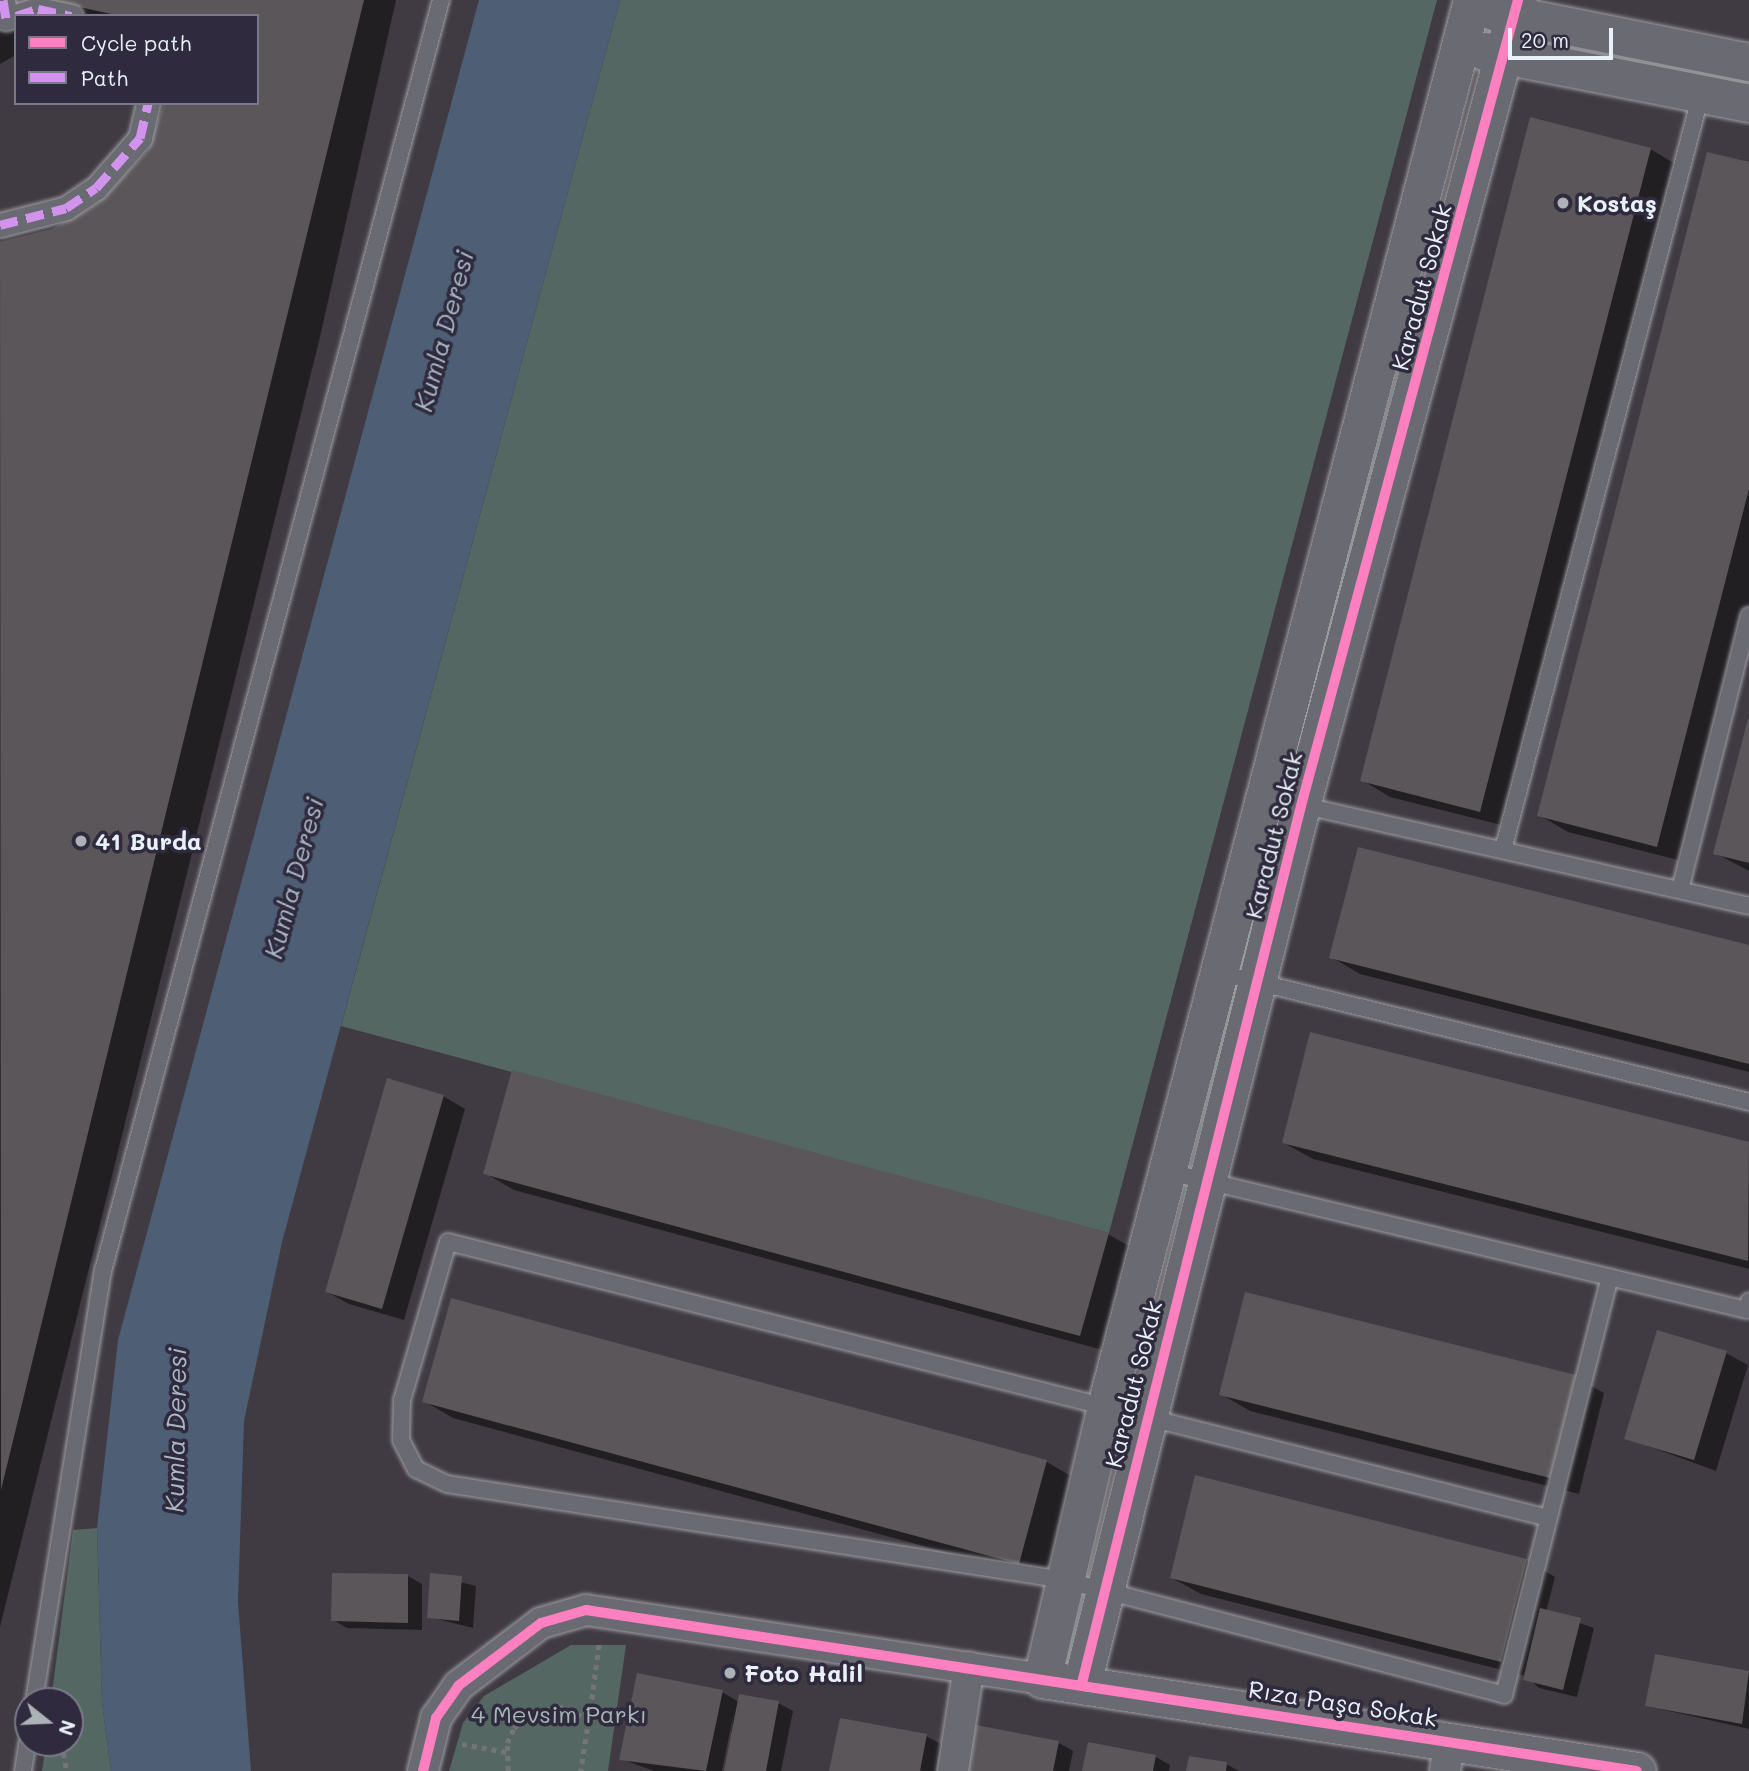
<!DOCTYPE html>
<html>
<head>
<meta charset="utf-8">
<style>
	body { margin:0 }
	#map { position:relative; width:1749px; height:1771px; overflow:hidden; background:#403b42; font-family:Mali,sans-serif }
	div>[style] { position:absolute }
	.green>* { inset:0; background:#556763 }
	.water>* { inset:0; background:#4d5e75 }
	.shadow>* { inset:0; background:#0007 }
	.building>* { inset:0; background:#5b5659 }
	.path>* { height:4.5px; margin-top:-2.25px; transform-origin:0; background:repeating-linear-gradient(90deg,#757479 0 5px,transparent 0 10px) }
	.roads { filter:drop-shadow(0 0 2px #9f9fa3) drop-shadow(0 0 2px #9f9fa3) }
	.service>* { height:16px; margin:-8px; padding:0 8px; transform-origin:8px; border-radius:8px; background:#6a6b72 }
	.pedestrian>* { height:23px; margin:-11.5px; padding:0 11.5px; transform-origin:11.5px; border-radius:11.5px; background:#6a6b72 }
	.minor>* { height:30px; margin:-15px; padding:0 15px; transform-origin:15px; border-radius:15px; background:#6a6b72 }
	.tertiary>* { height:37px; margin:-18.5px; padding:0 18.5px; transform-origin:18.5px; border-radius:18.5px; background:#6a6b72 }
	.quiet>* { height:9px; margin-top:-4.5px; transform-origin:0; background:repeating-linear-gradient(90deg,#d193ec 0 18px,transparent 0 27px) }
	.cycleway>* { height:10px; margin:-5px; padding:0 5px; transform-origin:5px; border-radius:5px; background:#ff80c0 }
	.dots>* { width:19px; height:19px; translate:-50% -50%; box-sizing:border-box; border:4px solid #2f2a3d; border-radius:50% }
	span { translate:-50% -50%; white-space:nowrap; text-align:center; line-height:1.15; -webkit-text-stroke:7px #2f2a3d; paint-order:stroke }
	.poi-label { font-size:24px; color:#e8f1f8; font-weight:700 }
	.left { translate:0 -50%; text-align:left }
	.street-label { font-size:24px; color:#e8f1f8 }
	.park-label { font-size:24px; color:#a7b6b7 }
	.water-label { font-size:26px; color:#aab8c6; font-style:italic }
	.legend { position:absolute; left:14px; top:14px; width:245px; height:91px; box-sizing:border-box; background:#2f2a3d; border:2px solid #797a88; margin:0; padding:9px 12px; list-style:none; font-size:21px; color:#e8f1f8 }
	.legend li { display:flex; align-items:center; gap:14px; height:35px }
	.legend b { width:35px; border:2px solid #797a88 }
	.north { position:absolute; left:14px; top:1687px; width:70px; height:70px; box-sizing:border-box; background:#2f2a3d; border:2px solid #797a88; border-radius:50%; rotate:108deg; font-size:19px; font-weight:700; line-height:28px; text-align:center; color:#e8f1f8 }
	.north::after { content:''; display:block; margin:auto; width:24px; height:32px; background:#adb1b8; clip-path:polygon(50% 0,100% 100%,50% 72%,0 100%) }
	.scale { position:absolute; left:1508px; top:28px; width:105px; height:32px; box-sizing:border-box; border:4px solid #e8f1f8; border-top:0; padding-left:9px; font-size:21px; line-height:24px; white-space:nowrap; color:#e8f1f8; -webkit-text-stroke:5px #2f2a3d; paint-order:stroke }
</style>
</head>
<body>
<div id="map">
	<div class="green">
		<div style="clip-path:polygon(620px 0,1437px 0,1109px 1233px,341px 1026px)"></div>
		<div style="clip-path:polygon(97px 1528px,102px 1703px,111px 1771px,42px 1771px,46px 1743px,70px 1743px,70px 1701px,51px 1701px,73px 1530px)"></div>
		<div style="clip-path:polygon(571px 1645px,626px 1645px,608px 1771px,449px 1771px,463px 1723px,484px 1696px)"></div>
	</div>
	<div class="water">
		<div style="clip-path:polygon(479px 0,620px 0,282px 1242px,244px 1421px,238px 1602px,251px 1771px,111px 1771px,102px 1703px,97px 1528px,118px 1340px)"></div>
	</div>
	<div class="shadow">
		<div style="clip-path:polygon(0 0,396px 0,320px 337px,0 1627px,0 248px,53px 231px,257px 103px,257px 16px,16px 16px,16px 55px,0 64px)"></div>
		<div style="clip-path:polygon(1650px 149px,1679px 166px,1509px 827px,1390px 797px,1362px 780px)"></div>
		<div style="clip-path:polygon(1749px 164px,1749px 617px,1686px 862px,1568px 832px,1539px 815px)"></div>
		<div style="clip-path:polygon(1749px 722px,1749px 871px,1715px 853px)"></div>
		<div style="clip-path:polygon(1749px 947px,1749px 1072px,1360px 974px,1331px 957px)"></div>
		<div style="clip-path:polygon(1311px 1034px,1749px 1144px,1749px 1269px,1313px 1159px,1284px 1143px)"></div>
		<div style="clip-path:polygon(443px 1096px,465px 1109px,404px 1320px,349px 1304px,327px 1292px)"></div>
		<div style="clip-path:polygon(485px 1173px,1108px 1234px,1137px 1251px,1110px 1352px,514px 1190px)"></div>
		<div style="clip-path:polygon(452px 1300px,1047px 1462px,1076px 1479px,1048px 1580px,453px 1418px,424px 1401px)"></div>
		<div style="clip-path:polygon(1726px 1353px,1748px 1365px,1716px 1471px,1626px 1438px)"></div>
		<div style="clip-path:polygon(1575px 1377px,1604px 1393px,1579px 1494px,1250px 1411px,1221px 1394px)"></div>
		<div style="clip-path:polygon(1526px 1560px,1555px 1577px,1546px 1612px,1594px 1628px,1577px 1697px,1539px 1688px,1526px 1676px,1201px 1594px,1172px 1578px)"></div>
		<div style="clip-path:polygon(432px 1575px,476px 1586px,473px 1628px,429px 1617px)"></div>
		<div style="clip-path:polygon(408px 1576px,422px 1584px,422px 1630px,347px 1628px,333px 1620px)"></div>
		<div style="clip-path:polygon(1656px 1657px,1749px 1673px,1749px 1729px,1647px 1706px)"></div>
		<div style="clip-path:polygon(722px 1692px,739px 1702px,778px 1703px,793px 1711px,781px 1771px,726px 1771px,734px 1712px,722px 1771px,654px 1771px,621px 1759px)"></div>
		<div style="clip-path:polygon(926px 1736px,941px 1744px,936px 1771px,831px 1771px)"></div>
		<div style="clip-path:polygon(1059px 1743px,1073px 1751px,1069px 1771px,969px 1771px)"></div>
		<div style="clip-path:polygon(1156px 1757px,1170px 1765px,1169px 1771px,1083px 1771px)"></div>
		<div style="clip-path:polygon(1226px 1764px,1239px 1771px,1188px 1771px)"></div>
	</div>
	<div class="building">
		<div style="clip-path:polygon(0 0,364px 0,1px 1490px,0 242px,52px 229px,98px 203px,148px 151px,164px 103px,257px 103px,257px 16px,120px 16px,75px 6px,0 29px)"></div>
		<div style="clip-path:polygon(1530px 117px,1651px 148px,1480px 812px,1360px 781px)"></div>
		<div style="clip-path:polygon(1707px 152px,1749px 162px,1749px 489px,1657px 847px,1537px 816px)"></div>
		<div style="clip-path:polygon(1748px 719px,1749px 719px,1749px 863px,1713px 854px)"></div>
		<div style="clip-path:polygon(1358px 847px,1749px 945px,1749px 1064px,1329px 958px)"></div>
		<div style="clip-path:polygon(1310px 1032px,1749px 1142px,1748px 1261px,1282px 1143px)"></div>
		<div style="clip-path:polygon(512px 1070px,1109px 1233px,1080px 1336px,483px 1174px)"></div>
		<div style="clip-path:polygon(387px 1078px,444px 1095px,382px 1309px,325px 1292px)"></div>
		<div style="clip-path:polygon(1245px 1292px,1576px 1375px,1550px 1478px,1219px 1395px)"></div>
		<div style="clip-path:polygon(451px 1298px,1047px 1460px,1019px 1564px,422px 1402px)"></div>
		<div style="clip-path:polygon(1657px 1330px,1727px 1351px,1694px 1460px,1624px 1439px)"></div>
		<div style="clip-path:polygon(1195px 1475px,1527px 1559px,1501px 1662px,1170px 1578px)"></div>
		<div style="clip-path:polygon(332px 1573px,408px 1574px,408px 1623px,331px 1621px)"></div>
		<div style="clip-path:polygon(430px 1573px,462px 1576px,459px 1621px,427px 1618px)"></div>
		<div style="clip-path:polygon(1540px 1608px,1581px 1618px,1563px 1690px,1523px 1680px)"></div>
		<div style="clip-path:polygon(1655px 1654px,1749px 1671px,1742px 1724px,1645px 1706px)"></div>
		<div style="clip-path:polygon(637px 1673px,723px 1690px,706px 1771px,619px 1760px)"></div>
		<div style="clip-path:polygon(739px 1694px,779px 1701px,766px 1771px,724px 1771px)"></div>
		<div style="clip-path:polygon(840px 1718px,927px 1734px,920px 1771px,829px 1771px)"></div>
		<div style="clip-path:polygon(976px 1725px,1059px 1741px,1053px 1771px,967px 1771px)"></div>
		<div style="clip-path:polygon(1088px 1742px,1156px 1755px,1153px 1771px,1082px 1771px)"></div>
		<div style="clip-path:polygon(1189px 1756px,1227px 1762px,1226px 1771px,1186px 1771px)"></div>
	</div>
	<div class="path">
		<div style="left:589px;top:1719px;width:77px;rotate:-82.5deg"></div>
		<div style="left:62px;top:1743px;width:28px;rotate:80deg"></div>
		<div style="left:462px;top:1744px;width:45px;rotate:10.3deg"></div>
		<div style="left:508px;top:1771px;width:28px;rotate:-92deg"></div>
		<div style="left:507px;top:1743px;width:17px;rotate:-65deg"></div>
		<div style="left:514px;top:1728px;width:17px;rotate:-45deg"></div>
		<div style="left:526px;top:1716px;width:34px;rotate:-17deg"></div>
		<div style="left:558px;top:1706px;width:34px;rotate:23deg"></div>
		<div style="left:589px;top:1719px;width:53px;rotate:98.7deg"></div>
	</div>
	<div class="roads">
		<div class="service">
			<div style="left:1301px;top:805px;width:459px;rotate:12.7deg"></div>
			<div style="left:1503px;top:850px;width:781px;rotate:-75.32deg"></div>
			<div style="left:1680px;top:890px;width:283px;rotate:-75.9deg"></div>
			<div style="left:1220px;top:973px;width:545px;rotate:13.7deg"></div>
			<div style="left:1169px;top:1172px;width:594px;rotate:13.43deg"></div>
			<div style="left:1747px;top:1310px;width:9px;rotate:-77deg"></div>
			<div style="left:1548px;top:1518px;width:1134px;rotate:-165.91deg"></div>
			<div style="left:448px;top:1242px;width:165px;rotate:106.2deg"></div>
			<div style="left:402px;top:1400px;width:40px;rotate:91.4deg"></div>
			<div style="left:401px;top:1440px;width:33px;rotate:63deg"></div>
			<div style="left:416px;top:1469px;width:34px;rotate:26deg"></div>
			<div style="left:447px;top:1484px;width:624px;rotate:8.84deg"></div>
			<div style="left:1064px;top:1580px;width:455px;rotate:14.6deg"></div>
			<div style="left:1504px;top:1695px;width:431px;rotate:-75.8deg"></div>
			<div style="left:34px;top:1701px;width:436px;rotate:-80.9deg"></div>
			<div style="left:103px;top:1271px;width:1315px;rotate:-75.11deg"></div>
			<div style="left:23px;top:1771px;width:31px;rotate:-81deg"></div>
		</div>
		<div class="pedestrian">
			<div style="left:3px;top:0;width:19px;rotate:81deg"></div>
			<div style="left:16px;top:16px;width:23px;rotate:-18deg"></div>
			<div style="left:38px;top:9px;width:34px;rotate:12deg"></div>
			<div style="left:0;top:225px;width:68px;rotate:-14.4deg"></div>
			<div style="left:66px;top:208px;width:36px;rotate:-34deg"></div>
			<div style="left:96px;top:188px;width:67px;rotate:-48.7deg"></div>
			<div style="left:140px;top:138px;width:36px;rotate:-77deg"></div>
		</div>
		<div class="minor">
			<div style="left:423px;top:1771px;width:55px;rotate:-76.2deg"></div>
			<div style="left:436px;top:1718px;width:39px;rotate:-55deg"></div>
			<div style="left:458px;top:1686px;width:104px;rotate:-37.2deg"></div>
			<div style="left:541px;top:1623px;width:47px;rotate:-16.1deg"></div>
			<div style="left:586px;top:1610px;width:461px;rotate:8.6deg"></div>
			<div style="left:953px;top:1771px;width:105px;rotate:-81.3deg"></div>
			<div style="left:1445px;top:1771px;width:30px;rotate:-82deg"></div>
		</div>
		<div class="tertiary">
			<div style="left:1472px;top:0;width:1453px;rotate:104.59deg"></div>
			<div style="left:1106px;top:1406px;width:280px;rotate:103.2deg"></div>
			<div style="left:1042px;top:1679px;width:602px;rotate:8.79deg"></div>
			<div style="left:1493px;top:11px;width:261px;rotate:11.3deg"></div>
			<div style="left:1484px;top:51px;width:270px;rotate:11.1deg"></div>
			<div style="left:1082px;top:1683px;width:904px;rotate:-75.98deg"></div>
			<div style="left:1301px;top:806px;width:835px;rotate:-74.93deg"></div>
		</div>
	</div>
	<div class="quiet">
		<div style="left:3px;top:0;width:19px;rotate:81deg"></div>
		<div style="left:16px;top:16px;width:23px;rotate:-18deg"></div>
		<div style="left:38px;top:9px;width:34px;rotate:12deg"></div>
		<div style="left:0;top:225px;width:68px;rotate:-14.4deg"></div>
		<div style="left:66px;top:208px;width:36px;rotate:-34deg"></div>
		<div style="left:96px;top:188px;width:67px;rotate:-48.7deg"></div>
		<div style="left:140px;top:138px;width:36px;rotate:-77deg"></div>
	</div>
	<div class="cycleway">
		<div style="left:1082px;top:1683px;width:904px;rotate:-75.98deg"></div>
		<div style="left:1301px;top:806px;width:835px;rotate:-74.93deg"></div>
		<div style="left:423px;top:1771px;width:55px;rotate:-76.2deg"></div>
		<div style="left:436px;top:1718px;width:39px;rotate:-55deg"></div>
		<div style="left:458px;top:1686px;width:104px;rotate:-37.2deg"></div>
		<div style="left:541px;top:1623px;width:47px;rotate:-16.1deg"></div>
		<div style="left:586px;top:1610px;width:1063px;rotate:8.71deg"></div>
	</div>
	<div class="dots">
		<div style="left:1563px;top:203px;background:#adb1b8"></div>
		<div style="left:81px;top:841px;background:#adb1b8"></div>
		<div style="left:730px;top:1673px;background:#adb1b8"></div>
	</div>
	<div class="poi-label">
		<span class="left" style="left:1577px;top:203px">Kostaş</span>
		<span class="left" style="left:95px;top:841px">41 Burda</span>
		<span class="left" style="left:744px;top:1673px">Foto Halil</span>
	</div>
	<div class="street-label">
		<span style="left:1421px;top:287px;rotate:-75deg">Karadut Sokak</span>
		<span style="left:1273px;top:835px;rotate:-76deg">Karadut Sokak</span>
		<span style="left:1133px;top:1384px;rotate:-76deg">Karadut Sokak</span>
		<span style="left:1343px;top:1703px;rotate:9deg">Rıza Paşa Sokak</span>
	</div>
	<div class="park-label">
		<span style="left:559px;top:1714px">4 Mevsim Parkı</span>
	</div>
	<div class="water-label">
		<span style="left:444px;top:331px;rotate:-75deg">Kumla Deresi</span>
		<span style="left:294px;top:878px;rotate:-75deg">Kumla Deresi</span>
		<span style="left:176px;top:1430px;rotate:-89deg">Kumla Deresi</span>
	</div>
	<ul class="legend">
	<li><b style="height:9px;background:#ff80c0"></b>Cycle path</li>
	<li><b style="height:9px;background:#d193ec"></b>Path</li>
	</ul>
	<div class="north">N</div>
	<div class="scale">20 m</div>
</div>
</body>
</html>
